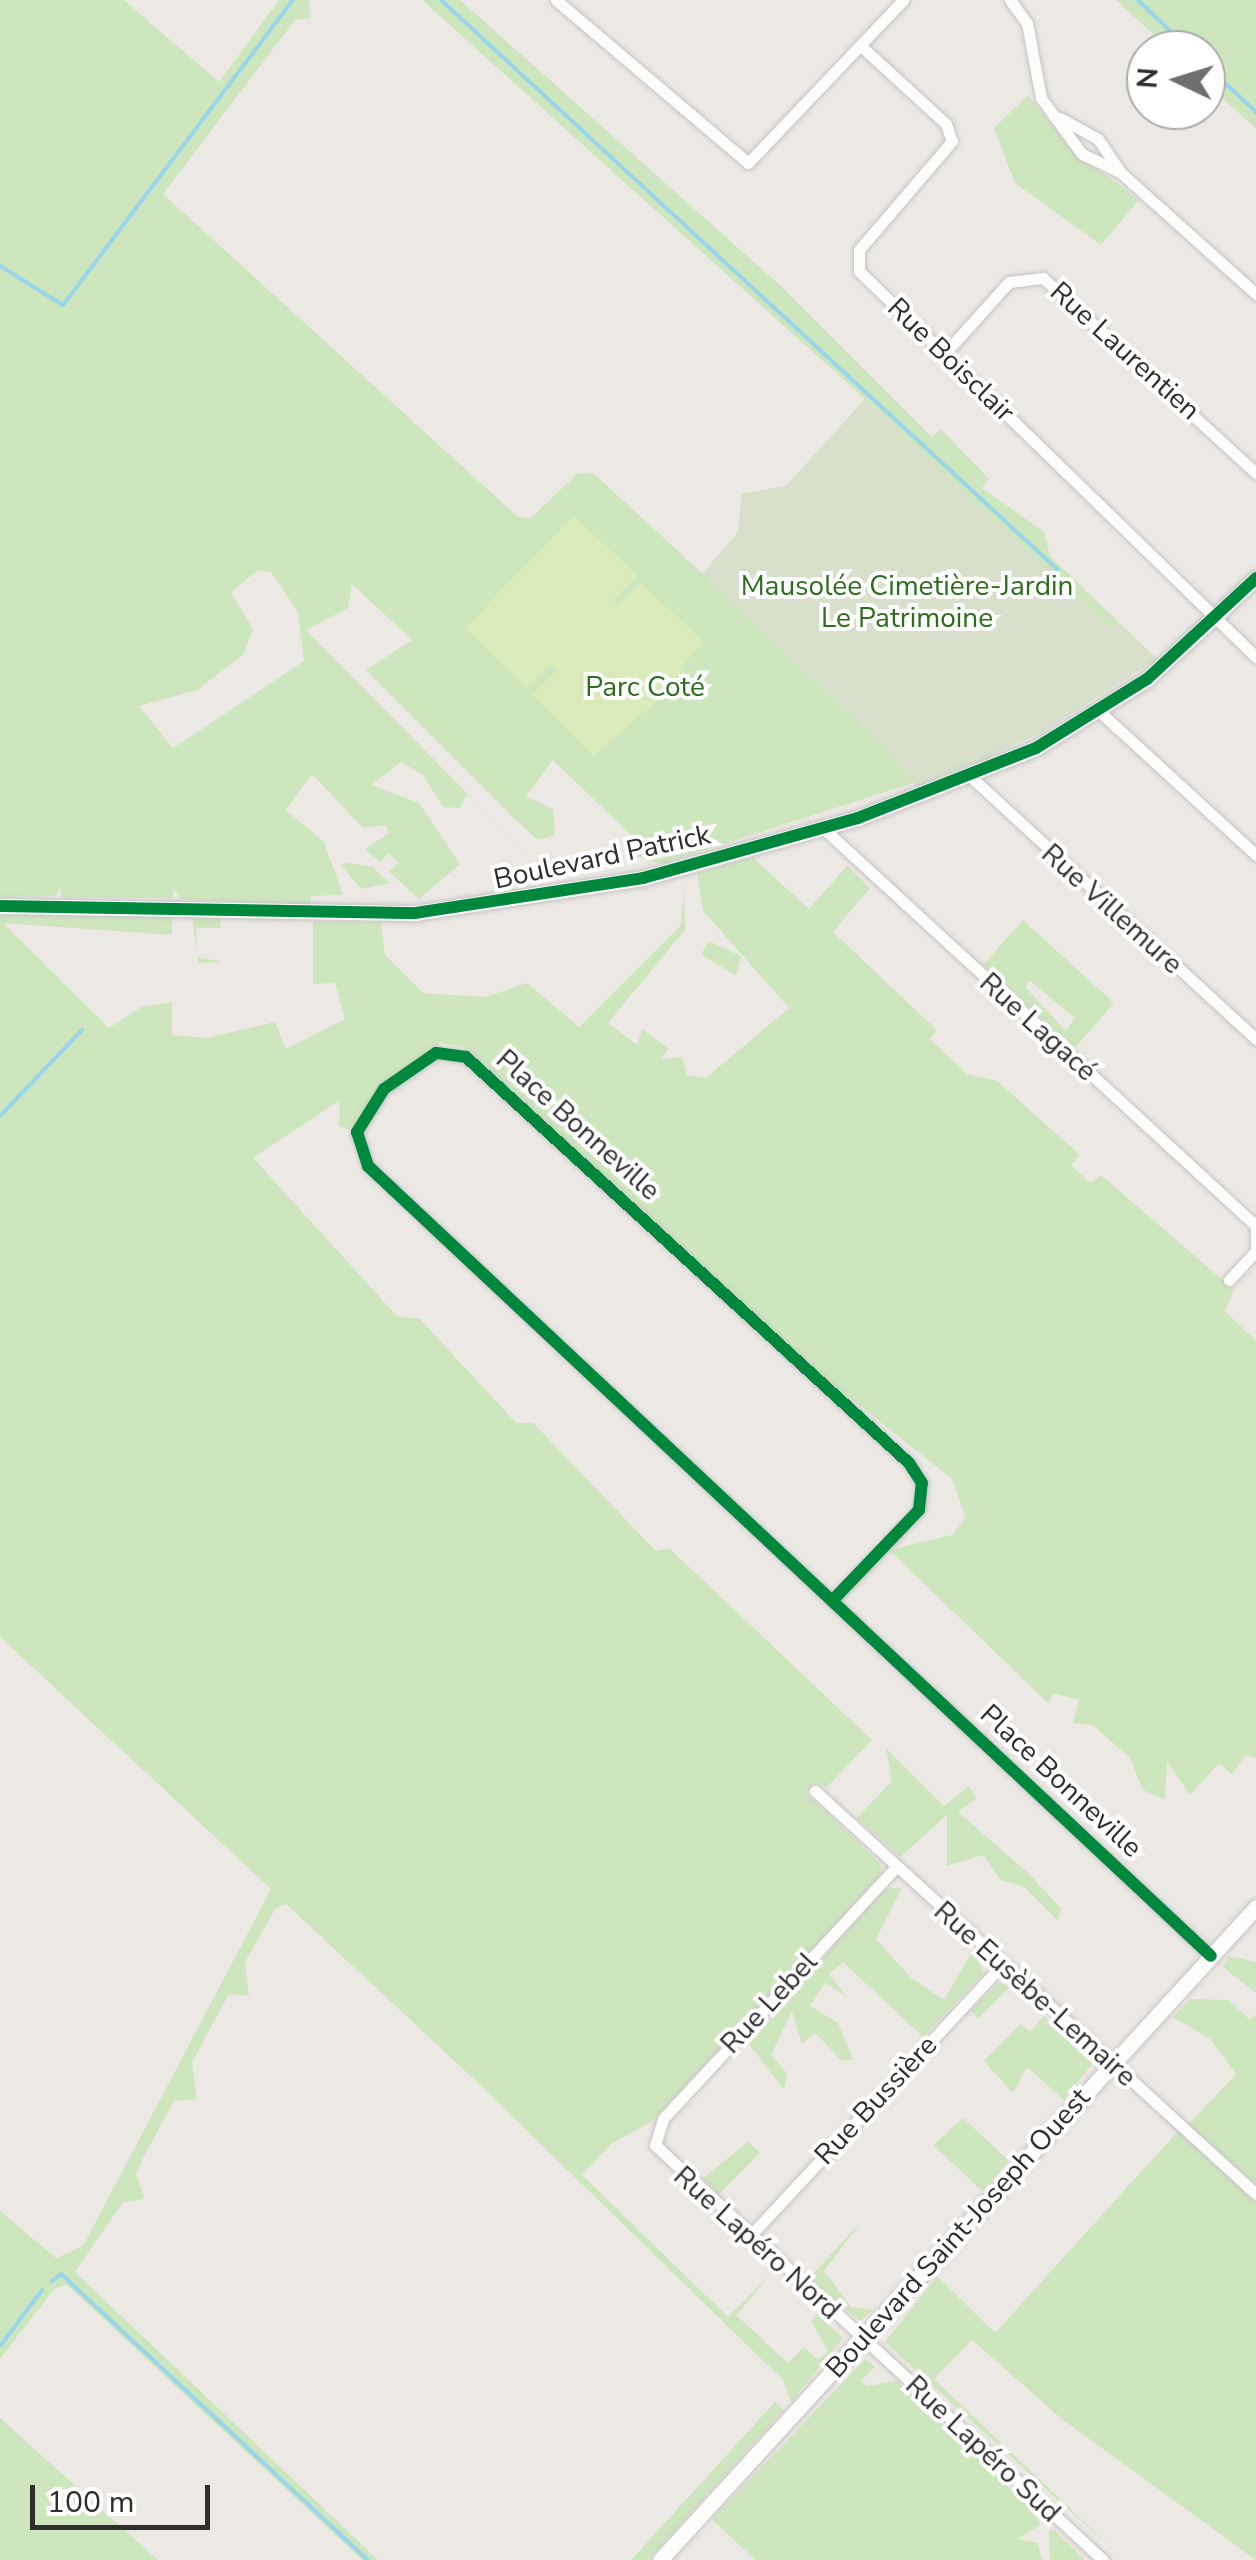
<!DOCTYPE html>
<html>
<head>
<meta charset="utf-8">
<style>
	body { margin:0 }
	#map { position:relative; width:1256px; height:2560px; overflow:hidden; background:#ece8e4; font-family:"Nunito Sans",sans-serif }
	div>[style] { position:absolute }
	.green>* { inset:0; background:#cee6be }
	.cemetery>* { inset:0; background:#d8e0cc }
	.pitch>* { inset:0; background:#d9eabb }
	.stream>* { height:4px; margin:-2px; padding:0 2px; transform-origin:2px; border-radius:2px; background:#99d6ec }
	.roads { filter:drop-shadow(0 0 2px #c5c4c5) drop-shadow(0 0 2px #c5c4c5) }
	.street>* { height:11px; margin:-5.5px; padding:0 5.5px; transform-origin:5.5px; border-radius:5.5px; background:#fcfcfb }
	.secondary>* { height:15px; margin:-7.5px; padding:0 7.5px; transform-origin:7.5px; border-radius:7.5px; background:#fcfcfb }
	.cycleway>* { height:12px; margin:-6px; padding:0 6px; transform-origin:6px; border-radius:6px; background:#00873e }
	span { translate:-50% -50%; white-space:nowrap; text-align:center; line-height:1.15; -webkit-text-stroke:8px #fff; paint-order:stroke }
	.street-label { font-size:28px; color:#2e2e2e }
	.park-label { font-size:28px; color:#2c6e1b }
	.north { position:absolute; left:1126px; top:30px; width:100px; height:100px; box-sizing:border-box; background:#fff; border:2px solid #ababab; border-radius:50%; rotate:274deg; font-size:28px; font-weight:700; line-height:40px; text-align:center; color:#2e2e2e }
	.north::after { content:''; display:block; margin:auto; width:35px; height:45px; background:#706f6e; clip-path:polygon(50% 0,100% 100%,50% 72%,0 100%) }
	.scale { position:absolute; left:30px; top:2485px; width:180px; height:45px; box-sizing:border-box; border:5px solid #2e2e2e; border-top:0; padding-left:12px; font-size:30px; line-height:35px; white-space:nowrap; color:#2e2e2e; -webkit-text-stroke:8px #fff; paint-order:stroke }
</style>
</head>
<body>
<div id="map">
	<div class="green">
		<div style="clip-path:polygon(evenodd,0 0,124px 0,219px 82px,279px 0,309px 0,310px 18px,295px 20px,163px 194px,517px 516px,530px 519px,577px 474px,592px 472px,703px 574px,738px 532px,742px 494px,786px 486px,865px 399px,422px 0,460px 0,783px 288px,932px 437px,941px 429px,989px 479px,982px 488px,1044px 532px,1050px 556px,1157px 659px,985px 760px,661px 864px,633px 855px,636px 840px,553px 760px,526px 796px,553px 809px,555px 835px,538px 840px,518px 822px,366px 670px,412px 640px,352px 584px,348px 608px,306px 630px,560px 887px,467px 794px,460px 808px,443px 807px,423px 775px,401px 762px,371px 785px,419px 803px,460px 864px,419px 899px,389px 872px,398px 863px,389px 853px,380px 862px,365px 849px,389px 833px,386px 825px,363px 828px,312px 774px,286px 810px,324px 842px,343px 895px,311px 896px,310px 905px,181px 899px,173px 889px,173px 898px,62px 897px,60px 887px,56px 896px,0 897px,0 0,258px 570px,271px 572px,298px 612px,304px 661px,173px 748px,139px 706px,197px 690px,243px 655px,253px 629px,231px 592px,258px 570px)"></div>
		<div style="clip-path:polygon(1116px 0,1256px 0,1256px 129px,1206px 83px,1206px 50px,1170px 50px)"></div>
		<div style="clip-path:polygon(1028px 95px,1072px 150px,1139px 200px,1101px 245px,1015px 183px,994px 128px)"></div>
		<div style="clip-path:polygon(752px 857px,809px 909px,847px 866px,870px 888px,833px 932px,937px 1030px,930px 1039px,967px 1074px,997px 1081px,1080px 1155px,1071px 1165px,1090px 1183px,1101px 1175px,1234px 1290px,1225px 1311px,1256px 1341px,1256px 1758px,1246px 1755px,1232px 1774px,1219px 1763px,1190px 1795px,1167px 1761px,1165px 1800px,1143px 1790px,1130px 1758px,1093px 1725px,1073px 1723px,1079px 1700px,1054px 1693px,1048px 1703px,889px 1550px,952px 1535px,966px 1518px,952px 1479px,829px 1381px,463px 1047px,440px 1043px,391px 1076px,350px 1130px,339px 1126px,340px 1100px,253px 1158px,397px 1316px,420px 1319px,516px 1423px,533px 1423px,656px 1551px,669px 1548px,872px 1740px,826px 1788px,815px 1782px,806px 1793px,881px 1864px,881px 1875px,653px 2121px,612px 2143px,582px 2175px,728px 2317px,773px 2272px,736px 2315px,788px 2363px,804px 2347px,818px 2360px,828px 2351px,811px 2321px,817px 2313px,843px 2338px,791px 2402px,784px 2381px,477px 2082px,286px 1904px,276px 1908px,245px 1962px,249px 1996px,229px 1994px,192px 2062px,197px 2099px,174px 2101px,144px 2156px,136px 2174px,145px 2199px,123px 2202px,75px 2272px,378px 2560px,362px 2560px,67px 2285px,55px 2288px,0 2359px,0 2211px,56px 2258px,83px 2246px,271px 1889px,0 1637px,0 915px,172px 916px,172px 935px,3px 923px,109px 1028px,141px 1007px,172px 1002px,172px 1035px,207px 1038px,275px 1022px,286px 1049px,345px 1019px,335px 983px,313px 984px,313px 922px,381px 922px,385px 955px,423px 993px,486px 997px,527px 983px,579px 1027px,681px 925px,684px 887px,685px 930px,608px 1023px,637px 1045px,642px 1029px,669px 1049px,660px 1059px,682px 1057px,687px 1075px,706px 1078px,789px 1008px,703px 911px,697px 873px)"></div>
		<div style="clip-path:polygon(350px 863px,373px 867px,389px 883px,362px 889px,340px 865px)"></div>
		<div style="clip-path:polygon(192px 917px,220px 918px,221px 928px,196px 928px,197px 957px,223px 962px,198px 963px)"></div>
		<div style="clip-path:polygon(evenodd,1023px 920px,1114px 1003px,1075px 1048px,983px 965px,1023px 920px,1029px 980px,1075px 1018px,1066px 1031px,1026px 988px,1029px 980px)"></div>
		<div style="clip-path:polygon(709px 941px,741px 956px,736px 976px,701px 954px)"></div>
		<div style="clip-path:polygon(886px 1748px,944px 1806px,969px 1786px,977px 1798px,958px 1812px,1027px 1872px,1061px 1908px,1058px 1921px,1024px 1887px,1001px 1880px,983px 1855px,947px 1866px,947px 1815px,900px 1857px,857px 1818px,892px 1781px)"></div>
		<div style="clip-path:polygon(902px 1888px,876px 1939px,911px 1978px,944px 2000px,973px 1950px,984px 1973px,923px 2037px,843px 1962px,829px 1974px,846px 1996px,825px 1983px,810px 2006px,838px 2023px,853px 2059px,842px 2061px,815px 2033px,802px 2044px,792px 2011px,771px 2055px,787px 2073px,784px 2090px,749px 2044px,883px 1889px)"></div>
		<div style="clip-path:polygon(1228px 1956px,1256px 1962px,1256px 1993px,1223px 1967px)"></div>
		<div style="clip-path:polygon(998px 1983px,1011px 1986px,978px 2019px,971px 2011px)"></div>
		<div style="clip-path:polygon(1190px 1999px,1229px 2000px,1250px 2020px,1256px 2014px,1256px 2184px,1187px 2126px,1236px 2074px,1210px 2039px,1173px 2017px)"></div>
		<div style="clip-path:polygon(1044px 2016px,1092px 2064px,1064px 2100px,1027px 2067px,1013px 2093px,984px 2061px,1021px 2024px,1030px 2032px)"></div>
		<div style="clip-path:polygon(963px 2118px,1009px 2161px,982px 2191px,933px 2145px)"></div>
		<div style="clip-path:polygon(1178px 2131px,1256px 2202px,1256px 2560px,1063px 2420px,972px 2340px,934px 2379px,1124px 2560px,885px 2342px,937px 2276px,995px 2333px)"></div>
		<div style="clip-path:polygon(748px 2142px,760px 2153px,719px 2194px,703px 2178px)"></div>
		<div style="clip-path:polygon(863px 2220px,824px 2271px,851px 2307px,873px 2310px,860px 2321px,808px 2279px)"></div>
		<div style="clip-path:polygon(865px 2359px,875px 2367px,861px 2381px,867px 2386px,898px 2381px,1037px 2515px,1040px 2525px,1018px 2539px,1038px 2543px,1042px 2560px,755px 2560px,712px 2519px)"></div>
		<div style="clip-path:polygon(775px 2402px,784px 2410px,648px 2560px,631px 2560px)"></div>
		<div style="clip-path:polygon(0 2418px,158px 2560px,0 2560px)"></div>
		<div style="clip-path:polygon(1049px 2530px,1054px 2530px,1085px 2560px,1050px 2560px)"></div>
	</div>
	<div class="cemetery">
		<div style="clip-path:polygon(866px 399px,1111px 629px,1118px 623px,1157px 659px,1041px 733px,916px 787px,893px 755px,702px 574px,738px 532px,742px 494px,786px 486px)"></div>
	</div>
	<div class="pitch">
		<div style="clip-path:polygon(574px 515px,637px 576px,613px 600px,618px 606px,641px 582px,704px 643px,681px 667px,687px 674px,594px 756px,532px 695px,557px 670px,552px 664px,527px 688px,465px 628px)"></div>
	</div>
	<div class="stream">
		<div style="left:441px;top:0;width:840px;rotate:42.73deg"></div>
		<div style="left:1138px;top:0;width:72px;rotate:43.9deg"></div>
		<div style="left:1206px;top:65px;width:69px;rotate:43.2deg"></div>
		<div style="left:0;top:266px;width:74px;rotate:31.8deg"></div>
		<div style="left:63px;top:305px;width:382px;rotate:-53deg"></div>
		<div style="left:0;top:1116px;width:119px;rotate:-46.4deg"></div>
		<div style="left:52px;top:2281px;width:11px;rotate:-38deg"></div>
		<div style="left:61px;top:2274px;width:420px;rotate:43deg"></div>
		<div style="left:0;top:2346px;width:70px;rotate:-53.1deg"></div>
	</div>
	<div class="roads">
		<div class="street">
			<div style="left:556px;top:0;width:252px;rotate:40.3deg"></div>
			<div style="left:748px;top:163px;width:225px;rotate:-46.4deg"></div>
			<div style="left:1010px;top:0;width:29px;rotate:54deg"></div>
			<div style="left:1027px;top:23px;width:76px;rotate:79.4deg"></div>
			<div style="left:1041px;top:98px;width:69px;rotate:53.8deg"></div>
			<div style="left:1082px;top:154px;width:42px;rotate:25.3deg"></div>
			<div style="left:862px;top:47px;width:114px;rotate:42.5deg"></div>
			<div style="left:946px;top:124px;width:18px;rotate:71deg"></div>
			<div style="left:952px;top:141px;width:143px;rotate:130.5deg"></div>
			<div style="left:859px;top:250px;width:21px;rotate:90deg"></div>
			<div style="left:859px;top:271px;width:554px;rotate:44.2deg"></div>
			<div style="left:1060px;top:118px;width:43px;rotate:28.9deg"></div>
			<div style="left:1098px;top:139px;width:40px;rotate:56deg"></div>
			<div style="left:1120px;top:172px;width:183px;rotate:41.9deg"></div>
			<div style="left:947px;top:351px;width:93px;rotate:-48.1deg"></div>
			<div style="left:1009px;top:282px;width:34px;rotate:-7deg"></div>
			<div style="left:1043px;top:278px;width:289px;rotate:42.5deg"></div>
			<div style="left:1100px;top:712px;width:212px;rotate:42.5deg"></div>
			<div style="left:971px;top:777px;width:387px;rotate:42.6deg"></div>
			<div style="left:823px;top:828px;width:585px;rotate:42.58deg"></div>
			<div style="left:1256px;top:1222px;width:30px;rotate:90deg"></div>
			<div style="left:1229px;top:1280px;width:40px;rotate:-47deg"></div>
			<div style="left:833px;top:1600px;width:124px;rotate:-46.3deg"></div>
			<div style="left:919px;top:1510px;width:27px;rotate:-84deg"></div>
			<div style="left:922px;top:1483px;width:24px;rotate:-123deg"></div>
			<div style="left:909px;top:1463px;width:601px;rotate:-137.5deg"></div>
			<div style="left:466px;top:1057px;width:30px;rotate:-172deg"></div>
			<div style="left:436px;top:1053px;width:63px;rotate:145.3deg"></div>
			<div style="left:384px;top:1089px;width:51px;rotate:122.1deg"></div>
			<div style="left:357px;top:1132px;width:36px;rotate:72deg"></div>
			<div style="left:368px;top:1166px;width:1155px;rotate:43.14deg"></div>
			<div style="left:815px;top:1791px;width:597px;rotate:42.42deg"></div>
			<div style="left:896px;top:1867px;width:343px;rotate:132.8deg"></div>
			<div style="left:663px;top:2119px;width:27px;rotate:107deg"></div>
			<div style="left:655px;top:2145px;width:611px;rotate:42.81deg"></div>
			<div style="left:750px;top:2236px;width:370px;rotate:-47.1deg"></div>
		</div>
		<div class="secondary">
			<div style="left:0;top:906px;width:415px;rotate:1deg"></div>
			<div style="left:415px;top:913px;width:231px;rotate:-8.7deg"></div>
			<div style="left:643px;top:878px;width:223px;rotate:-15.6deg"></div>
			<div style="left:858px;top:818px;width:191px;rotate:-21.5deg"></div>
			<div style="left:1036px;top:748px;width:131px;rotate:-31.9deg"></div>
			<div style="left:1147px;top:679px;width:149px;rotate:-42.8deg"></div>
			<div style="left:660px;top:2560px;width:884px;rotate:-47.61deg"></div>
		</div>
	</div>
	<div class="cycleway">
		<div style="left:0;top:906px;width:415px;rotate:1deg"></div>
		<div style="left:415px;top:913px;width:231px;rotate:-8.7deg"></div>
		<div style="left:643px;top:878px;width:223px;rotate:-15.6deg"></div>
		<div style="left:858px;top:818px;width:191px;rotate:-21.5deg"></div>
		<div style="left:1036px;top:748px;width:131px;rotate:-31.9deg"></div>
		<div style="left:1147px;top:679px;width:149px;rotate:-42.8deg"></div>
		<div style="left:833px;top:1600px;width:124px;rotate:-46.3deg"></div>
		<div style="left:919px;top:1510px;width:27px;rotate:-84deg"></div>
		<div style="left:922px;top:1483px;width:24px;rotate:-123deg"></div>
		<div style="left:909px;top:1463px;width:601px;rotate:-137.5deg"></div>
		<div style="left:466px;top:1057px;width:30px;rotate:-172deg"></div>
		<div style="left:436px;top:1053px;width:63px;rotate:145.3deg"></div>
		<div style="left:384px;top:1089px;width:51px;rotate:122.1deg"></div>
		<div style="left:357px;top:1132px;width:36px;rotate:72deg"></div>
		<div style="left:368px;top:1166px;width:1155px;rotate:43.14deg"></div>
	</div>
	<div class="street-label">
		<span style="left:1125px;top:351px;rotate:42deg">Rue Laurentien</span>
		<span style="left:951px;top:360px;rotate:44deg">Rue Boisclair</span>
		<span style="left:602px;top:857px;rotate:-12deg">Boulevard Patrick</span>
		<span style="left:1112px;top:909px;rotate:42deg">Rue Villemure</span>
		<span style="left:1038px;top:1027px;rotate:42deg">Rue Lagacé</span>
		<span style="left:578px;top:1125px;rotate:42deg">Place Bonneville</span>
		<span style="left:1061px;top:1781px;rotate:43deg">Place Bonneville</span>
		<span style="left:1035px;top:1994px;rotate:42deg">Rue Eusèbe-Lemaire</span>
		<span style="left:769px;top:2003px;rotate:-47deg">Rue Lebel</span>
		<span style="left:876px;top:2100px;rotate:-47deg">Rue Bussière</span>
		<span style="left:958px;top:2233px;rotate:-48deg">Boulevard Saint-Joseph Ouest</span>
		<span style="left:757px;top:2243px;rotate:42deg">Rue Lapéro Nord</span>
		<span style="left:983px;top:2449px;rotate:43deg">Rue Lapéro Sud</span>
	</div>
	<div class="park-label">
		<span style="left:907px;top:602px">Mausolée Cimetière-Jardin<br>Le Patrimoine</span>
		<span style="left:645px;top:687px">Parc Coté</span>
	</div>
	<div class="north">N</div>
	<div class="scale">100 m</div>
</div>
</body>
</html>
